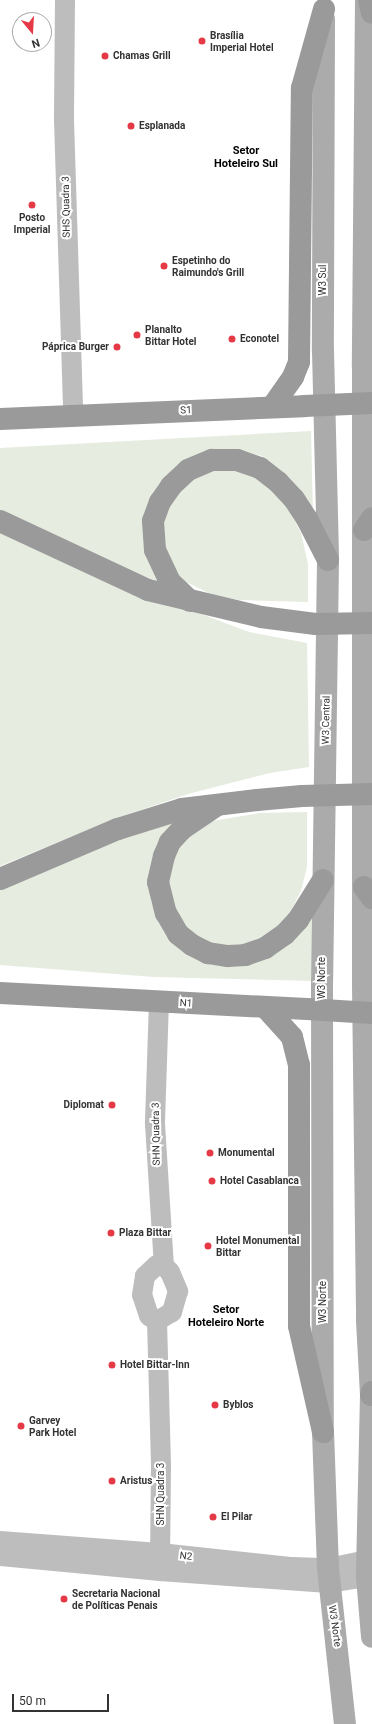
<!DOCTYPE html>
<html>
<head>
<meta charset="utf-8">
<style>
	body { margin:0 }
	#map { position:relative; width:372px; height:1724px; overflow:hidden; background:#fff; font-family:Roboto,sans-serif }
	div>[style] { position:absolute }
	.green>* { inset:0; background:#e6ecdf }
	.secondary>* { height:20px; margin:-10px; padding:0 10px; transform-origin:10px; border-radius:10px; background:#bdbdbd }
	.primary>* { height:22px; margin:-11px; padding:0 11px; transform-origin:11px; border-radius:11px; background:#ababab }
	.highway>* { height:22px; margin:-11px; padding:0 11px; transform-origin:11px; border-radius:11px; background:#9a9a9a }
	.highway-bridge>* { height:22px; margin:-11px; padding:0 11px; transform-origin:11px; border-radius:11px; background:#9a9a9a }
	.dots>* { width:11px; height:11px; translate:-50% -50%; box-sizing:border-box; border:2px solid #fff; border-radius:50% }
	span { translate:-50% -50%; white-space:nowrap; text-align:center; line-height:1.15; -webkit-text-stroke:4px #fff; paint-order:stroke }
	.poi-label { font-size:10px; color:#333; font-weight:700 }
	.left { translate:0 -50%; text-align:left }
	.right { translate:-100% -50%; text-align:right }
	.street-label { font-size:10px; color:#333 }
	.neighbourhood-label { font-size:11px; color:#000; font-weight:700 }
	.north { position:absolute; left:12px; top:12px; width:40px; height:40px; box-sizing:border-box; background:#fff; border:1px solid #adadad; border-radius:50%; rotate:162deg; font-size:11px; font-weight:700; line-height:16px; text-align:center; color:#333 }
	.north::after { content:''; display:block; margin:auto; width:14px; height:18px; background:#e63946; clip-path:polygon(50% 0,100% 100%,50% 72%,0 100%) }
	.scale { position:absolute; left:12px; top:1694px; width:97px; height:18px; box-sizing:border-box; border:2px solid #333; border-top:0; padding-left:5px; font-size:12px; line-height:14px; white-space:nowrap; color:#333; -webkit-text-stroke:3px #fff; paint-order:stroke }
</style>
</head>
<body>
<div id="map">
	<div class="green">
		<div style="clip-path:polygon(311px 431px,313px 514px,291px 480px,262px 456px,238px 451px,164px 483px,160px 582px,108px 563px,0 512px,0 448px)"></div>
		<div style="clip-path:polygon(229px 467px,248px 473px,270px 486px,288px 507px,301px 533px,308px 564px,308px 602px,239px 600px,213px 595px,186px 582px,173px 569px,164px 548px,164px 523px,169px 503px,201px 472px)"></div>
		<div style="clip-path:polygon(0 533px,127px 586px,249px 632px,307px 643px,309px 767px,270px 773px,188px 794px,114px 819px,0 866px)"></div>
		<div style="clip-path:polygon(307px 812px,307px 867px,301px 891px,289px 914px,275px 933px,236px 947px,217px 945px,185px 930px,169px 894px,169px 873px,176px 852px,188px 835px,212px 821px,260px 813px)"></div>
		<div style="clip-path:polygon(178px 819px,150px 878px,151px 901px,162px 928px,183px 948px,234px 964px,313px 912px,312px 981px,154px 977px,0 965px,0 888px,122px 838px)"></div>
	</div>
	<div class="secondary">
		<div style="left:65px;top:0;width:120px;rotate:90.5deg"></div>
		<div style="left:64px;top:120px;width:294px;rotate:88.2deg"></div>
		<div style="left:159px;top:1001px;width:123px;rotate:91.9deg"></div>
		<div style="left:155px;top:1124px;width:142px;rotate:86.4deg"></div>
		<div style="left:157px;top:1265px;width:7px;rotate:8deg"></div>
		<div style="left:164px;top:1266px;width:8px;rotate:45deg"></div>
		<div style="left:170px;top:1272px;width:21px;rotate:67deg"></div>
		<div style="left:178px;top:1291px;width:22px;rotate:106deg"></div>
		<div style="left:172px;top:1312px;width:17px;rotate:149deg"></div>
		<div style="left:157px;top:1321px;width:9px;rotate:-148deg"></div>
		<div style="left:149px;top:1316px;width:22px;rotate:-108deg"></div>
		<div style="left:142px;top:1295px;width:19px;rotate:-81deg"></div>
		<div style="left:145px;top:1276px;width:16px;rotate:-43deg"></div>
		<div style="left:157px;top:1321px;width:145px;rotate:88.4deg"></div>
		<div style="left:161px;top:1466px;width:99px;rotate:90.6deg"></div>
		<div style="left:0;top:1541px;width:160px;rotate:4.3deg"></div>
		<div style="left:160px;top:1553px;width:133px;rotate:6.1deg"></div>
		<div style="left:292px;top:1567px;width:36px;rotate:2deg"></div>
		<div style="left:328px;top:1568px;width:45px;rotate:-11.6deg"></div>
		<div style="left:0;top:1556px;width:161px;rotate:5.4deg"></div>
		<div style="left:160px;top:1571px;width:169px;rotate:4.1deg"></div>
		<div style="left:329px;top:1583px;width:44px;rotate:-9.2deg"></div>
	</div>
	<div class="primary">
		<div style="left:366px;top:0;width:366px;rotate:90.5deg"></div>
		<div style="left:363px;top:366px;width:619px;rotate:90deg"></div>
		<div style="left:363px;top:985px;width:336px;rotate:89.3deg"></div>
		<div style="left:367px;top:1321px;width:74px;rotate:86.9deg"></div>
		<div style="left:371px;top:1395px;width:182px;rotate:91.3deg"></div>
		<div style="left:367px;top:1577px;width:60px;rotate:85.2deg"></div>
		<div style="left:324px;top:19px;width:332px;rotate:90.2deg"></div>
		<div style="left:323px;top:351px;width:209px;rotate:88.6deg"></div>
		<div style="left:328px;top:560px;width:423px;rotate:90.8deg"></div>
		<div style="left:322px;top:983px;width:449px;rotate:89.9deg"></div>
		<div style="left:323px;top:1432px;width:136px;rotate:87.9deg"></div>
		<div style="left:328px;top:1568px;width:157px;rotate:83.8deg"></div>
	</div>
	<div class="highway">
		<div style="left:369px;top:0;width:13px;rotate:77deg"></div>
		<div style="left:272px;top:407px;width:37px;rotate:-55deg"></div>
		<div style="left:293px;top:377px;width:16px;rotate:-68deg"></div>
		<div style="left:299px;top:362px;width:274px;rotate:-89.4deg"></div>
		<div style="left:302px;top:88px;width:82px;rotate:-74.4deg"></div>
		<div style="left:0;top:419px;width:304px;rotate:-2.4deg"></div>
		<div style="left:0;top:521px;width:163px;rotate:25deg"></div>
		<div style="left:148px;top:590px;width:116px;rotate:13.4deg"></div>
		<div style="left:364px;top:530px;width:14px;rotate:-56deg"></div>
		<div style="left:190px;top:601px;width:28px;rotate:-136deg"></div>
		<div style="left:170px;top:582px;width:35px;rotate:-115deg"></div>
		<div style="left:155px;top:550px;width:29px;rotate:-94deg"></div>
		<div style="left:153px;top:521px;width:20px;rotate:-70deg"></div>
		<div style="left:160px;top:502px;width:19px;rotate:-55deg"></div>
		<div style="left:171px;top:486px;width:23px;rotate:-43deg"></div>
		<div style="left:188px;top:470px;width:26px;rotate:-23deg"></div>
		<div style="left:212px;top:460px;width:25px"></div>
		<div style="left:237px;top:460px;width:24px;rotate:19deg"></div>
		<div style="left:260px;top:468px;width:23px;rotate:38deg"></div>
		<div style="left:278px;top:482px;width:23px;rotate:47deg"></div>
		<div style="left:294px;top:499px;width:24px;rotate:57deg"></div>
		<div style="left:307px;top:519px;width:46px;rotate:62.9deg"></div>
		<div style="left:216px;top:806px;width:41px;rotate:145.9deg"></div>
		<div style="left:182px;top:829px;width:18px;rotate:133deg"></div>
		<div style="left:170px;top:842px;width:15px;rotate:113deg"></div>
		<div style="left:164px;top:856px;width:27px;rotate:103deg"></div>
		<div style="left:158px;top:882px;width:32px;rotate:76deg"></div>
		<div style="left:166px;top:913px;width:24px;rotate:60deg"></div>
		<div style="left:178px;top:934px;width:18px;rotate:38deg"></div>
		<div style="left:192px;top:945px;width:18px;rotate:27deg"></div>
		<div style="left:208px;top:953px;width:20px;rotate:9deg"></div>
		<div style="left:228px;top:956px;width:17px;rotate:-3deg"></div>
		<div style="left:245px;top:955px;width:21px;rotate:-19deg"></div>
		<div style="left:265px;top:948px;width:24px;rotate:-35deg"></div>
		<div style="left:285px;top:934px;width:19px;rotate:-47deg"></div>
		<div style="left:298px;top:920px;width:47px;rotate:-58deg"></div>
		<div style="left:0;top:879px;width:128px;rotate:-23deg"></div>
		<div style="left:118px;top:829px;width:67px;rotate:-17.4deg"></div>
		<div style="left:182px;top:809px;width:76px;rotate:-6.8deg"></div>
		<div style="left:364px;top:887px;width:14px;rotate:54deg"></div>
		<div style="left:0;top:993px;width:307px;rotate:3deg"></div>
		<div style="left:265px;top:1007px;width:40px;rotate:48deg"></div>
		<div style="left:292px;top:1037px;width:29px;rotate:76deg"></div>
		<div style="left:299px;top:1065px;width:261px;rotate:90deg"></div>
		<div style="left:299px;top:1326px;width:109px;rotate:77.2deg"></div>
		<div style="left:371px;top:1395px;width:3px;rotate:-72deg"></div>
	</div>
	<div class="highway-bridge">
		<div style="left:304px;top:406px;width:68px;rotate:-2.5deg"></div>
		<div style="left:261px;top:617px;width:55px;rotate:7.3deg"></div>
		<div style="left:316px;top:624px;width:56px;rotate:-1deg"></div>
		<div style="left:257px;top:800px;width:45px;rotate:-5.1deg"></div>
		<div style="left:302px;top:796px;width:70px;rotate:-1.6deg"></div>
		<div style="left:307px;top:1009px;width:65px;rotate:3.5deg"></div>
	</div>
	<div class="dots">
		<div style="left:202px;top:41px;background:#e63946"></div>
		<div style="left:105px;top:56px;background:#e63946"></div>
		<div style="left:131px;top:126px;background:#e63946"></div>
		<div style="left:32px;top:205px;background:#e63946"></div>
		<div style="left:164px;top:266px;background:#e63946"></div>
		<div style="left:137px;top:335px;background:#e63946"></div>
		<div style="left:232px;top:339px;background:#e63946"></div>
		<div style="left:117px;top:347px;background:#e63946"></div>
		<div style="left:112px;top:1105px;background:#e63946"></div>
		<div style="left:210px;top:1153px;background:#e63946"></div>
		<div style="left:212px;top:1181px;background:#e63946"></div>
		<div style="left:111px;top:1233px;background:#e63946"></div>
		<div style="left:208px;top:1246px;background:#e63946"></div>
		<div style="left:112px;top:1365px;background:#e63946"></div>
		<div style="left:215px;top:1405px;background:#e63946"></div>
		<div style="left:21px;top:1426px;background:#e63946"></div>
		<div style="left:112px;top:1481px;background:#e63946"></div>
		<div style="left:213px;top:1517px;background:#e63946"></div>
		<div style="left:64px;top:1599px;background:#e63946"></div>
	</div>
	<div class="poi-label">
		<span class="left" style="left:210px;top:41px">Brasília<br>Imperial Hotel</span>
		<span class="left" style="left:113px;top:56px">Chamas Grill</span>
		<span class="left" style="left:139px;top:126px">Esplanada</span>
		<span style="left:32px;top:223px">Posto<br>Imperial</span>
		<span class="left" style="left:172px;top:266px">Espetinho do<br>Raimundo's Grill</span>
		<span class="left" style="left:145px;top:335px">Planalto<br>Bittar Hotel</span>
		<span class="left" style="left:240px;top:339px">Econotel</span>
		<span class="right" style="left:109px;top:347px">Páprica Burger</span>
		<span class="right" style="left:104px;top:1105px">Diplomat</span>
		<span class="left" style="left:218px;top:1153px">Monumental</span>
		<span class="left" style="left:220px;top:1181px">Hotel Casablanca</span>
		<span class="left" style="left:119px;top:1233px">Plaza Bittar</span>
		<span class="left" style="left:216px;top:1246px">Hotel Monumental<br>Bittar</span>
		<span class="left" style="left:120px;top:1365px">Hotel Bittar-Inn</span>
		<span class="left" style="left:223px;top:1405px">Byblos</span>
		<span class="left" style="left:29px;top:1426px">Garvey<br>Park Hotel</span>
		<span class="left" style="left:120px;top:1481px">Aristus</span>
		<span class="left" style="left:221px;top:1517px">El Pilar</span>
		<span class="left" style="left:72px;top:1599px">Secretaria Nacional<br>de Políticas Penais</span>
	</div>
	<div class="street-label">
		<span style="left:66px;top:207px;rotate:-91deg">SHS Quadra 3</span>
		<span style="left:323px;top:280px;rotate:-90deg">W3 Sul</span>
		<span style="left:186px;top:410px;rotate:-2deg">S1</span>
		<span style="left:326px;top:720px;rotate:-89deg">W3 Central</span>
		<span style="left:322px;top:978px;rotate:-90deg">W3 Norte</span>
		<span style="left:186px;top:1003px;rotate:3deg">N1</span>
		<span style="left:156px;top:1134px;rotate:-91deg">SHN Quadra 3</span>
		<span style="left:323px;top:1302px;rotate:-90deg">W3 Norte</span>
		<span style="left:161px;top:1494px;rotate:-90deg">SHN Quadra 3</span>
		<span style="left:186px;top:1556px;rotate:7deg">N2</span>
		<span style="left:335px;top:1626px;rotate:82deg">W3 Norte</span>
	</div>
	<div class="neighbourhood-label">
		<span style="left:246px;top:158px">Setor<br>Hoteleiro Sul</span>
		<span style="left:226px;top:1317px">Setor<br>Hoteleiro Norte</span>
	</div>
	<div class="north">N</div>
	<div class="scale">50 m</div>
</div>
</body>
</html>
